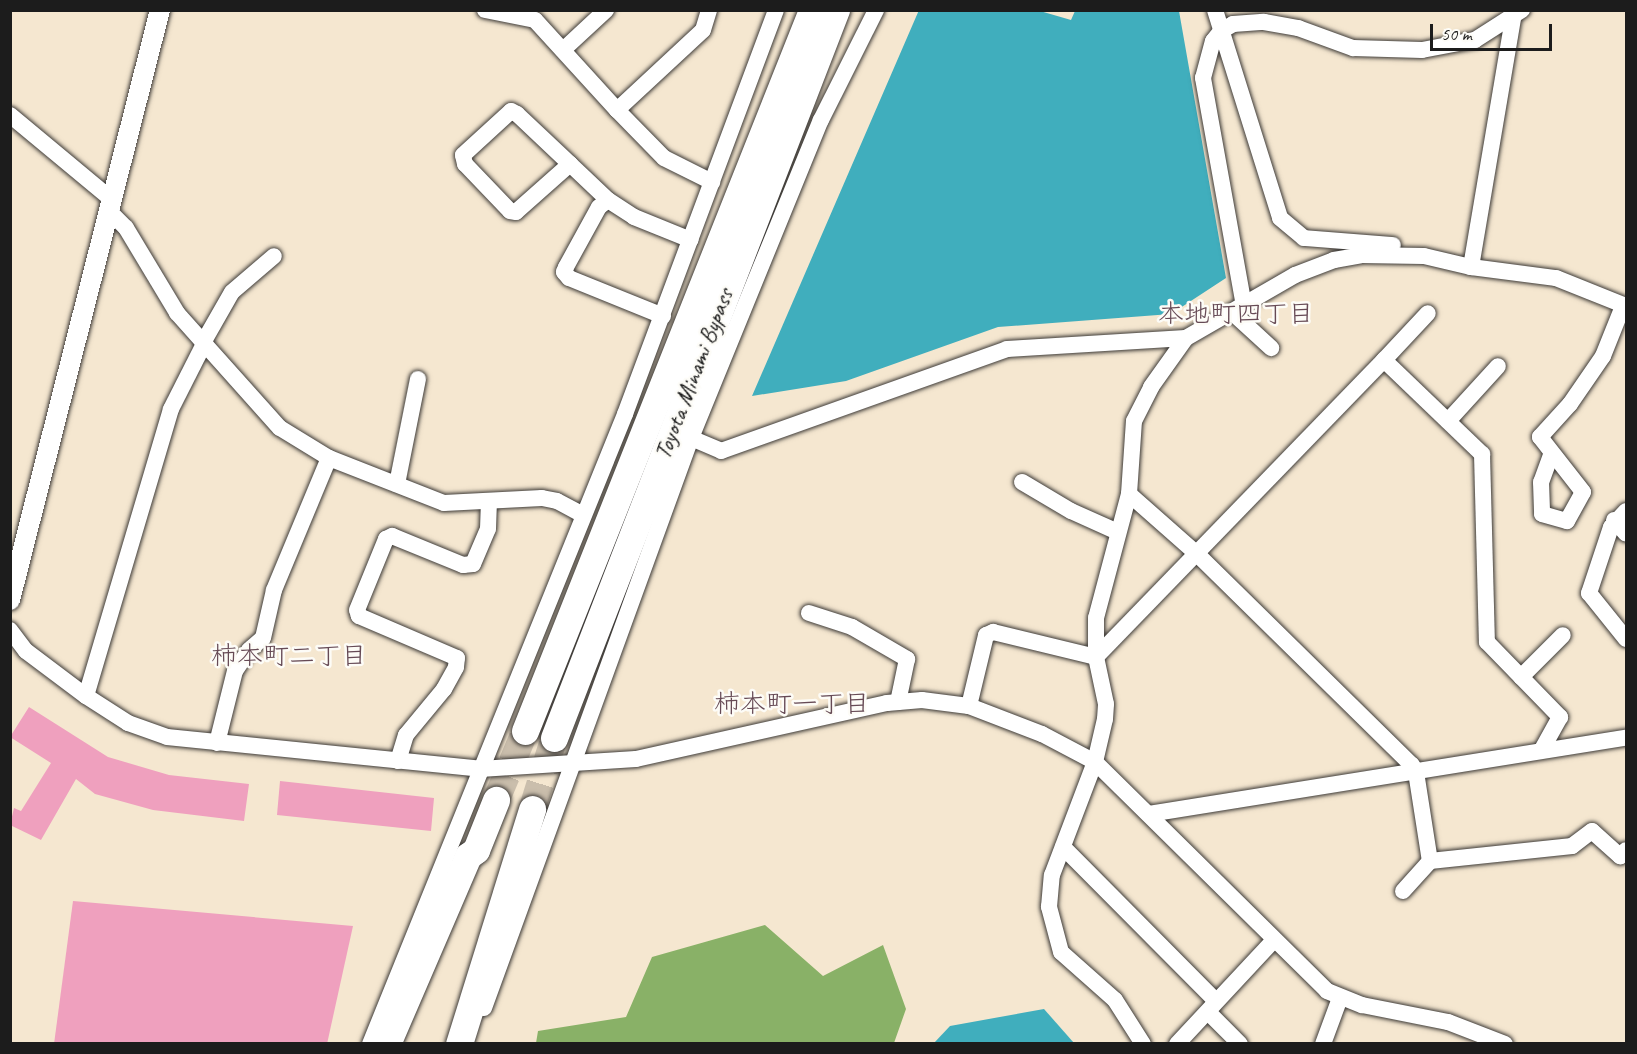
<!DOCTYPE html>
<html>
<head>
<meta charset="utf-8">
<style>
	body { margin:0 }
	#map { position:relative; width:1637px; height:1054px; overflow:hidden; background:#f5e7d0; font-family:Caveat,"Klee One",sans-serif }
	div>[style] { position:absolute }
	.forest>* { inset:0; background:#89b167 }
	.water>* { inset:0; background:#40aebd }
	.building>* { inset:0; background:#efa0be }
	.trunk-tunnel>* { height:27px; margin-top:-13.5px; transform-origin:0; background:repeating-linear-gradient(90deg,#cabeac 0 27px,transparent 0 41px) }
	.roads { filter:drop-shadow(0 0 2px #3d3a37) drop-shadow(0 0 2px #3d3a37) }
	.minor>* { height:16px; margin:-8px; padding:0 8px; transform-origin:8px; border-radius:8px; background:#fff }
	.tertiary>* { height:20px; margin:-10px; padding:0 10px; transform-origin:10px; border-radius:10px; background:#fff }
	.trunk>* { height:27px; margin:-13.5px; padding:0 13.5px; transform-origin:13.5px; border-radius:13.5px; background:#fff }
	span { translate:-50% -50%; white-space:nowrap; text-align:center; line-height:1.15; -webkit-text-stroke:5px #fdfcf7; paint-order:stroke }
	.street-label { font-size:24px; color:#1c1c1c }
	.neighbourhood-label { font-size:26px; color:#664a55 }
	.frame { position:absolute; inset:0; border:12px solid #1c1c1c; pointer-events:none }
	.scale { position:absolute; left:1430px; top:24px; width:122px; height:27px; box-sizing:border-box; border:3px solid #1c1c1c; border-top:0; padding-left:8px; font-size:18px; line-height:21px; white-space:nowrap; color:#1c1c1c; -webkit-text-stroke:4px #fdfcf7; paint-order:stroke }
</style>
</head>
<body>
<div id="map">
	<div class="forest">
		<div style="clip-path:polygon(765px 925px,823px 976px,883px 945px,906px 1009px,894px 1043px,536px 1043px,538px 1031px,626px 1017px,652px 957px)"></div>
	</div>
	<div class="water">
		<div style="clip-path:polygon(919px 10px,1040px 11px,1071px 20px,1075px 11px,1179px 11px,1226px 278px,1171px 314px,998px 327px,846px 381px,752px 396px)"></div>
		<div style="clip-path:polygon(1044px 1009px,1074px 1043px,934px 1043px,950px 1026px)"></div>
	</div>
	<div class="building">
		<div style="clip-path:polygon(29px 707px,108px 757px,169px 775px,249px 784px,244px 821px,153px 810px,95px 794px,76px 779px,41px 840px,10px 825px,14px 808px,21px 811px,51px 763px,10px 737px)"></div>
		<div style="clip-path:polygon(280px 781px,434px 798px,431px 831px,277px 815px)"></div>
		<div style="clip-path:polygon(73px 901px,353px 926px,327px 1044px,54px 1044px)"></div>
	</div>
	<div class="trunk-tunnel">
		<div style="left:496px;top:800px;width:75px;rotate:-67.2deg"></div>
		<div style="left:532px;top:809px;width:74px;rotate:-72.8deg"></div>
	</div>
	<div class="roads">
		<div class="minor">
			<div style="left:485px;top:10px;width:51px;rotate:11.3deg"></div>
			<div style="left:535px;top:20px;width:122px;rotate:47.7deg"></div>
			<div style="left:617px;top:110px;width:117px;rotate:-42.9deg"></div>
			<div style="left:703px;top:30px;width:21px;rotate:-73deg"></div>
			<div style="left:1215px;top:10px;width:218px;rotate:72.6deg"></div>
			<div style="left:1280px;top:218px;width:31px;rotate:40deg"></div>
			<div style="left:1304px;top:238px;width:89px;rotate:4.5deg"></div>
			<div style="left:563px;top:50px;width:59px;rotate:-42.9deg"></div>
			<div style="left:617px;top:110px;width:67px;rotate:45.6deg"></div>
			<div style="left:664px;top:158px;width:54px;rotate:26.6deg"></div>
			<div style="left:10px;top:115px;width:130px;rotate:39.7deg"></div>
			<div style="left:570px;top:164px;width:72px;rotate:138.4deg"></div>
			<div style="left:516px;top:212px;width:6px;rotate:-171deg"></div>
			<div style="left:510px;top:211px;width:65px;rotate:-133.8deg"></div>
			<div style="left:465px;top:164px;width:9px;rotate:-103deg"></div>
			<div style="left:463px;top:155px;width:65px;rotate:-42.5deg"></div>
			<div style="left:511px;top:111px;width:7px;rotate:27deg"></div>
			<div style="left:517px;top:114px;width:73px;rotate:43.3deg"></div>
			<div style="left:570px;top:164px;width:52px;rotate:43.5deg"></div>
			<div style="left:108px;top:210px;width:25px;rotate:45deg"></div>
			<div style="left:126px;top:228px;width:99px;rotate:59deg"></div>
			<div style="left:177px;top:313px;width:154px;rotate:48.2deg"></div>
			<div style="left:280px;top:428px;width:57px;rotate:31.5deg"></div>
			<div style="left:329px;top:458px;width:123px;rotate:21.4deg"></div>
			<div style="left:444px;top:503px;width:98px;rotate:-2.9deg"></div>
			<div style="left:542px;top:498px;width:15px;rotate:11deg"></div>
			<div style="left:557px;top:501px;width:30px;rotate:28deg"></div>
			<div style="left:1471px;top:267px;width:253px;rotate:-80.4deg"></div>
			<div style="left:1244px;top:306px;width:232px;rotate:-100.2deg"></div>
			<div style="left:1203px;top:78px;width:38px;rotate:-75deg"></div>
			<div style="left:1213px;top:41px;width:13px;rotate:-51deg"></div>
			<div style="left:1221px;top:31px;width:14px;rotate:-30deg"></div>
			<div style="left:1233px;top:24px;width:31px;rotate:-4deg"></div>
			<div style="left:1264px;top:22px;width:35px;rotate:10deg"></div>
			<div style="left:1298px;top:28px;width:59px;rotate:20deg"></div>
			<div style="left:1353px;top:48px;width:69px;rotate:1.7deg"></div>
			<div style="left:1422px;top:50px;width:54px;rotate:-10.7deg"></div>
			<div style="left:1475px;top:40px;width:56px;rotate:-32.6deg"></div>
			<div style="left:1233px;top:313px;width:52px;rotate:42.6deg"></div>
			<div style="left:663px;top:316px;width:101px;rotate:-158deg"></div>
			<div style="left:569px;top:278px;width:8px;rotate:-130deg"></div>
			<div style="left:564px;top:272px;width:5px;rotate:-68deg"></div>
			<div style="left:566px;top:267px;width:68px;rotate:-61.2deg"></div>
			<div style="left:599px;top:207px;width:11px;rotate:-38deg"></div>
			<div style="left:608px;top:200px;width:31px;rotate:33deg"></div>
			<div style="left:634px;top:217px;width:61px;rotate:22deg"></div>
			<div style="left:204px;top:341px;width:56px;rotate:-60.3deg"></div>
			<div style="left:232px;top:292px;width:55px;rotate:-40.6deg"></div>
			<div style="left:1384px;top:360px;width:64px;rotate:-46.9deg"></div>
			<div style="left:1448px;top:421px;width:74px;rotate:-47.7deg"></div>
			<div style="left:691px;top:438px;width:33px;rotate:23deg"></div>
			<div style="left:721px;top:451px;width:304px;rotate:-19.6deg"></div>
			<div style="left:1007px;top:349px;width:179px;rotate:-3.5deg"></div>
			<div style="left:1186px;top:338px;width:126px;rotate:-30deg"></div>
			<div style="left:1295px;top:275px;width:42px;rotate:-21deg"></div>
			<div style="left:1334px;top:260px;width:27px;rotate:-10deg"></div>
			<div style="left:1361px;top:255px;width:63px;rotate:0.9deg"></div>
			<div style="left:1424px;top:256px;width:48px;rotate:13.2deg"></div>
			<div style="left:1471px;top:267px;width:86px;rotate:7.4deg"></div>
			<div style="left:1556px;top:278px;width:75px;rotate:21.8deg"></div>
			<div style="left:1551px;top:455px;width:29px;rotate:110deg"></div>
			<div style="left:1541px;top:482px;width:32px;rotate:88deg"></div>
			<div style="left:1542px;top:514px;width:26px;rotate:16deg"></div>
			<div style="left:1567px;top:521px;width:33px;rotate:-61deg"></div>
			<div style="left:1583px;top:492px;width:70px;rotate:-128deg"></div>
			<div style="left:1540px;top:437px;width:45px;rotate:-47.7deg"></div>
			<div style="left:1570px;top:404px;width:58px;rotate:-55.5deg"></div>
			<div style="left:1603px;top:356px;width:54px;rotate:-68.2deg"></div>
			<div style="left:1022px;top:482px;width:57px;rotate:30.6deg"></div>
			<div style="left:1071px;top:511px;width:51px;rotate:24.1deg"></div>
			<div style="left:397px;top:484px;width:107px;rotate:-78.7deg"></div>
			<div style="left:1129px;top:494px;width:91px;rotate:41.4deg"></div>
			<div style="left:1197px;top:554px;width:301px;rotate:44.5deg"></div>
			<div style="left:1412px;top:765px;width:8px;rotate:60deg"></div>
			<div style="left:1416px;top:772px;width:90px;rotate:81.1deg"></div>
			<div style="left:1626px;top:511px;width:22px;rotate:133deg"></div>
			<div style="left:1611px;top:527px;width:70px;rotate:108.4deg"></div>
			<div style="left:1589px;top:593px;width:59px;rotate:51.2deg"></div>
			<div style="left:1614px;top:520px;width:18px;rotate:49deg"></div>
			<div style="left:809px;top:613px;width:45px;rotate:18deg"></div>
			<div style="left:852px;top:627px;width:64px;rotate:30.2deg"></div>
			<div style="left:907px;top:659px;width:44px;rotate:101.8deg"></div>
			<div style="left:10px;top:630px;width:26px;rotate:53deg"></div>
			<div style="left:26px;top:651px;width:75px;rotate:36.9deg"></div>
			<div style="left:86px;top:696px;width:50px;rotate:32.7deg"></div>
			<div style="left:128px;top:723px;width:41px;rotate:19.7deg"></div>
			<div style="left:167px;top:737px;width:315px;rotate:5.8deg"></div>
			<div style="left:480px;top:769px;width:156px;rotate:-3.7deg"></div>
			<div style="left:636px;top:759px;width:257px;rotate:-12.6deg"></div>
			<div style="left:887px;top:703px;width:35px;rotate:-5deg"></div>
			<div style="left:922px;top:700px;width:47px;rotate:7.3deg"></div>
			<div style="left:969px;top:706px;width:78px;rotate:21deg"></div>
			<div style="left:1042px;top:734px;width:60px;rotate:27.8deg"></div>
			<div style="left:1095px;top:762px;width:326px;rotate:44.6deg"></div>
			<div style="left:1327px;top:991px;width:38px;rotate:22deg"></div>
			<div style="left:1362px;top:1005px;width:88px;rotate:11.2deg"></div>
			<div style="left:1448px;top:1022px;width:61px;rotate:21.1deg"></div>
			<div style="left:1521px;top:677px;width:59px;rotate:-45deg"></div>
			<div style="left:86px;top:696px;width:299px;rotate:-73.5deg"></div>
			<div style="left:171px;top:409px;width:75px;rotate:-63.1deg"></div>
			<div style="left:969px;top:706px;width:73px;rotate:-76.5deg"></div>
			<div style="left:986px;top:635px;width:8px;rotate:-23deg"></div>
			<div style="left:993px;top:632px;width:106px;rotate:13.6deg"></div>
			<div style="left:1096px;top:657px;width:414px;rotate:-45.9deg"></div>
			<div style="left:1384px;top:360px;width:136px;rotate:43.8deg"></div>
			<div style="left:1482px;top:454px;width:188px;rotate:88.5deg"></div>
			<div style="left:1487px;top:642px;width:105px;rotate:45.8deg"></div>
			<div style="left:1560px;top:717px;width:38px;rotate:119deg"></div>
			<div style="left:217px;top:743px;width:74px;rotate:-76deg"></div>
			<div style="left:235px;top:671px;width:25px;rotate:-56deg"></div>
			<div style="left:249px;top:650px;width:18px;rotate:-41deg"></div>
			<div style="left:263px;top:638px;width:49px;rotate:-77.1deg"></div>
			<div style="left:274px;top:590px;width:143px;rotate:-67.4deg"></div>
			<div style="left:398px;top:761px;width:27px;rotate:-73deg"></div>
			<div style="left:406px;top:735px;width:60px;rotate:-50.4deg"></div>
			<div style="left:444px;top:689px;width:25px;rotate:-61deg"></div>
			<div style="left:456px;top:667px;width:9px;rotate:-84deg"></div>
			<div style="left:457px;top:658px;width:107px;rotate:-156.8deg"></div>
			<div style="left:359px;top:616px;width:6px;rotate:-108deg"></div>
			<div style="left:357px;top:610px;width:77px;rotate:-67.8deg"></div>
			<div style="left:386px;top:539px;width:7px;rotate:-27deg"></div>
			<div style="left:392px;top:536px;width:77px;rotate:22.2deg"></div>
			<div style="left:463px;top:565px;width:10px;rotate:-6deg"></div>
			<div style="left:473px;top:564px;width:38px;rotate:-67deg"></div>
			<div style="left:488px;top:529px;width:26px;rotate:-88deg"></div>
			<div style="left:1149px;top:814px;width:483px;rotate:-9.1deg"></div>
			<div style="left:1063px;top:847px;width:214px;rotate:45.2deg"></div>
			<div style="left:1403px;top:891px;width:40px;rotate:-48deg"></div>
			<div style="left:1430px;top:861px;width:143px;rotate:-6deg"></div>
			<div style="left:1572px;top:846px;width:25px;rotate:-37deg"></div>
			<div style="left:1592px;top:831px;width:38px;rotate:42deg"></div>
			<div style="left:1620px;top:856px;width:8px;rotate:-45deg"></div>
			<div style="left:484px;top:1008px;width:606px;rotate:-70.04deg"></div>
			<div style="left:691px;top:438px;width:344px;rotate:-67.8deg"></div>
			<div style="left:821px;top:120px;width:123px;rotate:-63.4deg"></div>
			<div style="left:1208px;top:1012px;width:45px;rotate:45deg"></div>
			<div style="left:370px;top:1044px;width:680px;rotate:-67.96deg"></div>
			<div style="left:625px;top:414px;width:431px;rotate:-69.5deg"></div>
			<div style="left:1143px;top:1044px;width:52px;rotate:-122.5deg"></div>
			<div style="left:1115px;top:1000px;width:72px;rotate:-138.4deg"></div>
			<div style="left:1061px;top:952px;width:47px;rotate:-104.9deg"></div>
			<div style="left:1049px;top:907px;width:32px;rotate:-85deg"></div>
			<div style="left:1052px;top:875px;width:121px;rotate:-69.2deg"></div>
			<div style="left:1095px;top:762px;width:44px;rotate:-76.9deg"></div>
			<div style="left:1105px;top:719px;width:15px;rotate:-86deg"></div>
			<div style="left:1106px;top:704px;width:48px;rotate:-102deg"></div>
			<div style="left:1096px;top:657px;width:39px;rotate:-90deg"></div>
			<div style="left:1096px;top:618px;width:128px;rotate:-75.1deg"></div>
			<div style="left:1129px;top:494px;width:73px;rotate:-86.1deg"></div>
			<div style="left:1134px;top:421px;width:38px;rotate:-63deg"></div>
			<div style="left:1151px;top:387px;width:60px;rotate:-54.5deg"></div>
			<div style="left:1177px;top:1044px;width:141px;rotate:-47deg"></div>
			<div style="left:1323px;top:1044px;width:49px;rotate:-69.7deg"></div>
		</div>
		<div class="tertiary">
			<div style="left:10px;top:600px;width:609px;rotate:-75.74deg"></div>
		</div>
		<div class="trunk">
			<div style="left:525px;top:731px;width:776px;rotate:-68.29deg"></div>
			<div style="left:554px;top:738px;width:781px;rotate:-68.83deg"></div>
			<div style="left:387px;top:1044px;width:205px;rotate:-66.7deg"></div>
			<div style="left:468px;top:856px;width:10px;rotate:-37deg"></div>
			<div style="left:476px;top:850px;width:54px;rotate:-68.2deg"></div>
			<div style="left:459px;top:1044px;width:246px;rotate:-72.7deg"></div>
		</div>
	</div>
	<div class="street-label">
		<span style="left:694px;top:374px;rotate:-69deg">Toyota Minami Bypass</span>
	</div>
	<div class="neighbourhood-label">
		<span style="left:1236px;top:314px">本地町四丁目</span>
		<span style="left:289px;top:656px">柿本町二丁目</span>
		<span style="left:792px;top:704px">柿本町一丁目</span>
	</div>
	<div class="frame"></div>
	<div class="scale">50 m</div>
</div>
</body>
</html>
